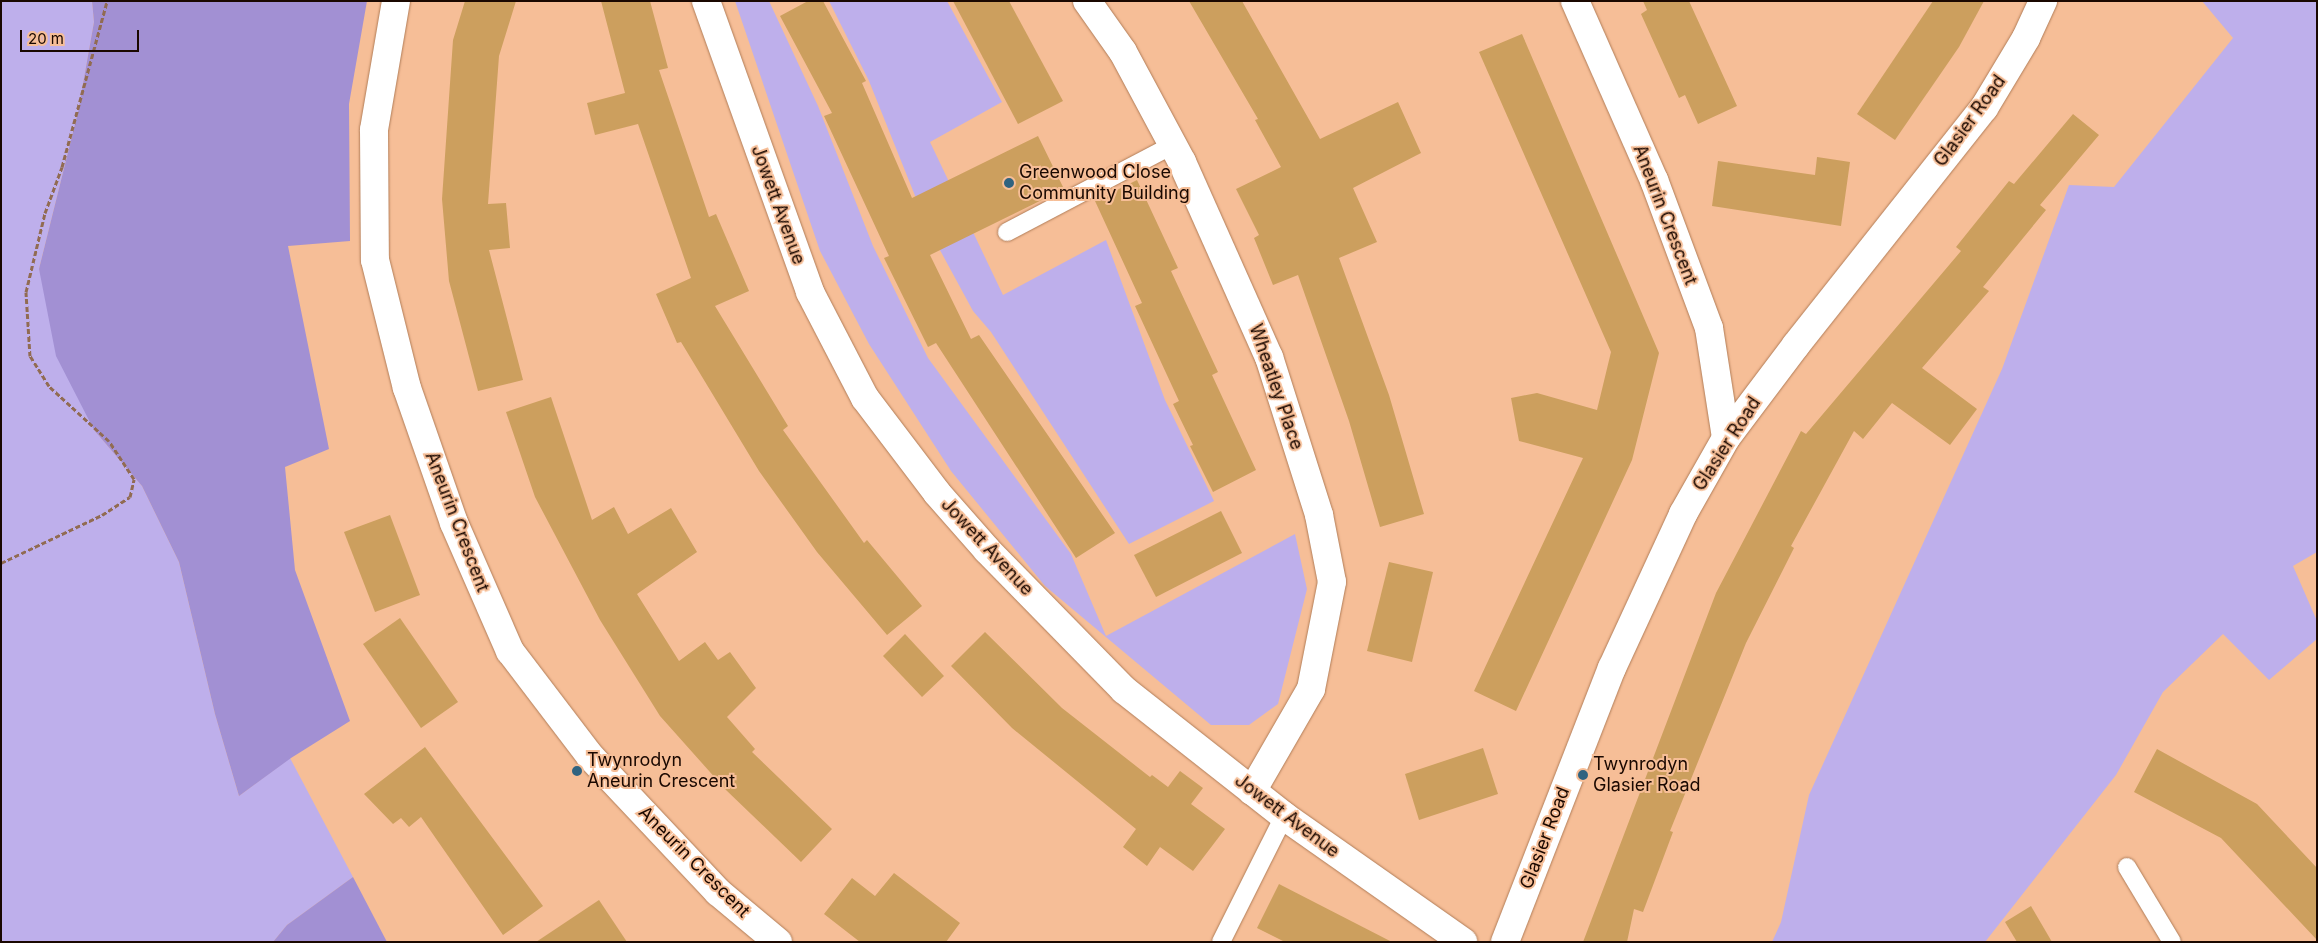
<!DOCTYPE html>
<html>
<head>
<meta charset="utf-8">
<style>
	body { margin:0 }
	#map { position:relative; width:2318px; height:943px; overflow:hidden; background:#f6be97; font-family:Inter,sans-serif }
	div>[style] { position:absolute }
	.green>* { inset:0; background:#beafeb }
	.forest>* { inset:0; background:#a290d3 }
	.building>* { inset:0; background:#cc9f5e }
	.path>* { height:3px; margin-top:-1.5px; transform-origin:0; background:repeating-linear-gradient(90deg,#916b52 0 5px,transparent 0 7.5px) }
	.roads { filter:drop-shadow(0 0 1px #b17d58) drop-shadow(0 0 1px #b17d58) }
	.service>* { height:18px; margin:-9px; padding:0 9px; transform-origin:9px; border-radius:9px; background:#fff }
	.minor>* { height:28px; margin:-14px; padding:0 14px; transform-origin:14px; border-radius:14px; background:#fff }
	.dots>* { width:14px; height:14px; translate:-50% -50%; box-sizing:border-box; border:2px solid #f6be97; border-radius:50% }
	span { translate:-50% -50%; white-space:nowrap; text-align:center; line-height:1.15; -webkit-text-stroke:4px #f6be97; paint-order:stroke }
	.street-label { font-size:18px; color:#1a0800 }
	.poi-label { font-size:18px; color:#1a0800 }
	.left { translate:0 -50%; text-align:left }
	.frame { position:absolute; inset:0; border:2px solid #1a0800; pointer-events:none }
	.scale { position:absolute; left:20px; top:30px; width:119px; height:22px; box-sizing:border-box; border:2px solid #1a0800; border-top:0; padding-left:6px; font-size:15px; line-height:18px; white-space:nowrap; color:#1a0800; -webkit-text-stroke:4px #f6be97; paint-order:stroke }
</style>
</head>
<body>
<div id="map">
	<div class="green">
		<div style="clip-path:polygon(1px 1px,92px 1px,94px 22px,78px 112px,39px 269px,94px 430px,142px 486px,179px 562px,215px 714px,239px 796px,290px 758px,353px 877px,287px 925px,273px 942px,1px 942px)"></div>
		<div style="clip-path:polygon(735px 1px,769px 1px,818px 106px,873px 246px,928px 358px,1071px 554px,1106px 636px,1295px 534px,1307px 589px,1278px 704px,1249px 725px,1211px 725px,1045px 586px,951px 471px,869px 344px,820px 251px)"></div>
		<div style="clip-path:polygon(829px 1px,947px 1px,1002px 102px,930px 142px,1003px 295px,1106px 240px,1165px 400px,1214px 501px,1129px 544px,991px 332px,973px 311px,928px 228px,869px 81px)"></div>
		<div style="clip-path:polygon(2202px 1px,2317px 1px,2317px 552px,2293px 566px,2317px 621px,2317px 639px,2269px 680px,2223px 634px,2163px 692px,2116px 775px,1985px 942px,1772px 942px,1781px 922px,1809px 795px,2002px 369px,2069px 185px,2114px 187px,2233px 38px)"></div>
	</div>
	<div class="forest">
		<div style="clip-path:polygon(92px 1px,367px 1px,349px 104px,350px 241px,288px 246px,329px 449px,285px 467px,295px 570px,350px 721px,291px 758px,239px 796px,215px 714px,179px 562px,142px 486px,94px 430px,56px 356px,39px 269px,78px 112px,94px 22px)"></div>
		<div style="clip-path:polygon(353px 877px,387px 942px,273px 942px,287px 925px)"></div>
	</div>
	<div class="building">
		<div style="clip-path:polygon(465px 1px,516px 1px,499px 56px,488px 204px,506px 203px,510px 248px,489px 250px,523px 380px,478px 391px,449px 281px,442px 199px,453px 40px)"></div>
		<div style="clip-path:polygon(601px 1px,650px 1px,668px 68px,659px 70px,709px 217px,716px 214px,749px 291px,715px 306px,788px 426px,783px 430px,864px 543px,867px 540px,922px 606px,887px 635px,817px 552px,759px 471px,681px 342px,677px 343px,656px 294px,691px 278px,638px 124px,595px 135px,587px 103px,625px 93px)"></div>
		<div style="clip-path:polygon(808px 1px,823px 1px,866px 81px,862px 83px,912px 198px,1038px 136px,1064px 189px,930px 255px,971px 339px,979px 335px,1115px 533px,1076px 558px,936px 343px,928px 347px,884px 258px,889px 256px,824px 116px,832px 113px,780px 16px)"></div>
		<div style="clip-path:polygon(953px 1px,1009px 1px,1063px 101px,1018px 124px)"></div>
		<div style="clip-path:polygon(1189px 1px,1242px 1px,1320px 139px,1398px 102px,1421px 153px,1353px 188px,1377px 242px,1339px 258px,1389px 395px,1424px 514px,1380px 527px,1349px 421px,1298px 275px,1273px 285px,1254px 238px,1259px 235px,1236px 189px,1281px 167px,1255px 120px,1258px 119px)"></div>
		<div style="clip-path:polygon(1643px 1px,1689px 1px,1737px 106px,1698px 124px,1685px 95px,1679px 98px,1641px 14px,1647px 10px)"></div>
		<div style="clip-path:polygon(1933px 1px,1984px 1px,1959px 47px,1895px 140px,1857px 114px)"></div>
		<div style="clip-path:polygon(1522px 34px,1659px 353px,1632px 460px,1516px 711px,1474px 691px,1583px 458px,1519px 441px,1511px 398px,1537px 393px,1597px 410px,1611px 352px,1479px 52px)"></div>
		<div style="clip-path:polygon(2073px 114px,2099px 135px,2040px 205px,2046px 210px,1983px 287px,1989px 291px,1922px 368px,1977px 409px,1950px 445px,1892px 403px,1863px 439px,1854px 431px,1791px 546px,1794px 548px,1746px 643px,1670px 831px,1673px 832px,1643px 912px,1634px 909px,1627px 942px,1583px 942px,1716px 593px,1801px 431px,1806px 434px,1961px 251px,1956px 247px,2009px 181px,2014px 184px)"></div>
		<div style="clip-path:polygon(1817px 157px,1850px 162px,1841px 226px,1712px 206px,1718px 161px,1815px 175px)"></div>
		<div style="clip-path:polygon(1137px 180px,1178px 268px,1171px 271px,1218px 372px,1212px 375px,1256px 470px,1213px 492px,1190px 446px,1193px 445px,1173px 404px,1179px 401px,1135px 306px,1142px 303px,1095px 201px)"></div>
		<div style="clip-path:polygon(551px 397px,592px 520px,614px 507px,628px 534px,671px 508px,697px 552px,637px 594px,679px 661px,705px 642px,718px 660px,730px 652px,756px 688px,727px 717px,755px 749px,752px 752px,832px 829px,801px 862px,726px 790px,660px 716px,600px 620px,535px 497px,506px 412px)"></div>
		<div style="clip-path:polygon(1221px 511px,1242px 553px,1156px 597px,1134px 555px)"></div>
		<div style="clip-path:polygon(390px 515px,420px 595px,375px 612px,344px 532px)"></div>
		<div style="clip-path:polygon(1389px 562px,1433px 572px,1412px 662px,1367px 651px)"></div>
		<div style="clip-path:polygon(400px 618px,458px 702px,421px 728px,363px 644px)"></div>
		<div style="clip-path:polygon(985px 632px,1062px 708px,1150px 777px,1152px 775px,1168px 787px,1180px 771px,1203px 788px,1191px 804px,1225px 829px,1193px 871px,1160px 847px,1147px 866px,1123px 847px,1136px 829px,1012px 728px,951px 666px)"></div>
		<div style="clip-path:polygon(905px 634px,944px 676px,922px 697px,883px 656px)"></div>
		<div style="clip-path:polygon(425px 747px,543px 906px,503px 935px,421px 817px,409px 827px,401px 818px,393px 824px,364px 794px)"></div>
		<div style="clip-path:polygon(1483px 748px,1498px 794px,1419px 820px,1405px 774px)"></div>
		<div style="clip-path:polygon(2157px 749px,2257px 804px,2317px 868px,2317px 940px,2221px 838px,2134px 792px)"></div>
		<div style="clip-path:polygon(894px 873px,960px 923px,946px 942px,860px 942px,824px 914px,852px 878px,875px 896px)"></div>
		<div style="clip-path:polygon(1279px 884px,1392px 942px,1285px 942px,1257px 928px)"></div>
		<div style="clip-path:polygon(599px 900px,627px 942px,536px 942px)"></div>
		<div style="clip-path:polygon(2031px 906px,2052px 942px,2017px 942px,2005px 922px)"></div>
	</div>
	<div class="path">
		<div style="left:1px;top:563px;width:112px;rotate:-25.4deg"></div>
		<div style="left:102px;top:515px;width:33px;rotate:-33deg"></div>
		<div style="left:130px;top:497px;width:18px;rotate:-77deg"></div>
		<div style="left:134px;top:479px;width:45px;rotate:-123.3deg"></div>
		<div style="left:109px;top:441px;width:81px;rotate:-137.5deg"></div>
		<div style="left:49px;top:386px;width:36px;rotate:-122deg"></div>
		<div style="left:30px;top:356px;width:64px;rotate:-93.6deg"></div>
		<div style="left:26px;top:292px;width:81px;rotate:-76.5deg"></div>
		<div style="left:45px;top:213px;width:49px;rotate:-69.7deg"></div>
		<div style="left:62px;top:167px;width:172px;rotate:-74.8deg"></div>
	</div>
	<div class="roads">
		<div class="service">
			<div style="left:1007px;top:232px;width:187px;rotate:-27.7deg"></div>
			<div style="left:2127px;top:867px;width:87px;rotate:59deg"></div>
			<div style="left:1221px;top:942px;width:141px;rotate:-63.4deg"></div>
		</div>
		<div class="minor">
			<div style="left:396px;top:1px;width:131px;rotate:99.7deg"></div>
			<div style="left:374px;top:130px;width:130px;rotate:89.6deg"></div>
			<div style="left:375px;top:260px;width:132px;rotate:76deg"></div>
			<div style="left:407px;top:388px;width:143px;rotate:70.8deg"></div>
			<div style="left:454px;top:523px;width:140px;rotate:66.4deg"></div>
			<div style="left:510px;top:651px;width:132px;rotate:52.7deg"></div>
			<div style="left:590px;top:756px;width:187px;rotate:46.7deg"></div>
			<div style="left:718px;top:892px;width:78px;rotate:39.8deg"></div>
			<div style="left:706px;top:1px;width:309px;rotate:70.3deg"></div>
			<div style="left:810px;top:292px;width:119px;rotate:62.6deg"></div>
			<div style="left:865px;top:398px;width:119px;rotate:52.8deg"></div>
			<div style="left:937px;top:493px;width:76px;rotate:48.7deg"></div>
			<div style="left:987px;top:550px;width:196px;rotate:45.6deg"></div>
			<div style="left:1124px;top:690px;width:204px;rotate:38.2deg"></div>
			<div style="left:1284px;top:816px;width:219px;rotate:35.1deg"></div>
			<div style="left:1087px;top:1px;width:62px;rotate:54.8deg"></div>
			<div style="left:1123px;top:52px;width:125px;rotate:61.8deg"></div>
			<div style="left:1182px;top:162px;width:214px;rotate:66deg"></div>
			<div style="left:1269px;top:357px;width:166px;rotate:72.4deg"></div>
			<div style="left:1319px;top:515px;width:68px;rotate:79deg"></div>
			<div style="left:1332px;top:582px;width:109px;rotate:101.1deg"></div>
			<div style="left:1311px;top:689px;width:118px;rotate:120deg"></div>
			<div style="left:1575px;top:1px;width:196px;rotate:66.2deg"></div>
			<div style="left:1654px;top:180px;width:158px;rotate:69.6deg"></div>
			<div style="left:1709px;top:328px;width:111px;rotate:81.2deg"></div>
			<div style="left:1505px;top:942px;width:294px;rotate:-68.7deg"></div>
			<div style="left:1612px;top:668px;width:170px;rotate:-65.2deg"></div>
			<div style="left:1683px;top:514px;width:87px;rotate:-60.5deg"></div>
			<div style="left:1726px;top:438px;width:116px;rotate:-53deg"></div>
			<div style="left:1796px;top:345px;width:303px;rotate:-51.6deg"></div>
			<div style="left:1984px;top:108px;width:82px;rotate:-59deg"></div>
			<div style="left:2026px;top:38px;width:41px;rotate:-65.3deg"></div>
		</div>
	</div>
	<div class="dots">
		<div style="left:1009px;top:183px;background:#306380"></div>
		<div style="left:577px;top:771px;background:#306380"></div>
		<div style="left:1583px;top:775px;background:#306380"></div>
	</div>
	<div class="street-label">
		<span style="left:1970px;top:121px;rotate:-54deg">Glasier Road</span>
		<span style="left:778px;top:205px;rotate:70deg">Jowett Avenue</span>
		<span style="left:1665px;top:215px;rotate:69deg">Aneurin Crescent</span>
		<span style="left:1276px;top:387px;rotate:71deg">Wheatley Place</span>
		<span style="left:1727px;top:444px;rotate:-57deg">Glasier Road</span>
		<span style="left:457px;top:522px;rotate:69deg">Aneurin Crescent</span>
		<span style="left:987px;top:547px;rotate:47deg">Jowett Avenue</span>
		<span style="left:1287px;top:816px;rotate:37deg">Jowett Avenue</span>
		<span style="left:1545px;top:838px;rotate:-69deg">Glasier Road</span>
		<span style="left:694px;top:862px;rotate:45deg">Aneurin Crescent</span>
	</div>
	<div class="poi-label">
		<span class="left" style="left:1019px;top:183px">Greenwood Close<br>Community Building</span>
		<span class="left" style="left:587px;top:771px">Twynrodyn<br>Aneurin Crescent</span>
		<span class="left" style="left:1593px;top:775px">Twynrodyn<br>Glasier Road</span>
	</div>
	<div class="frame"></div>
	<div class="scale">20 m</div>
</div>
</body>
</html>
